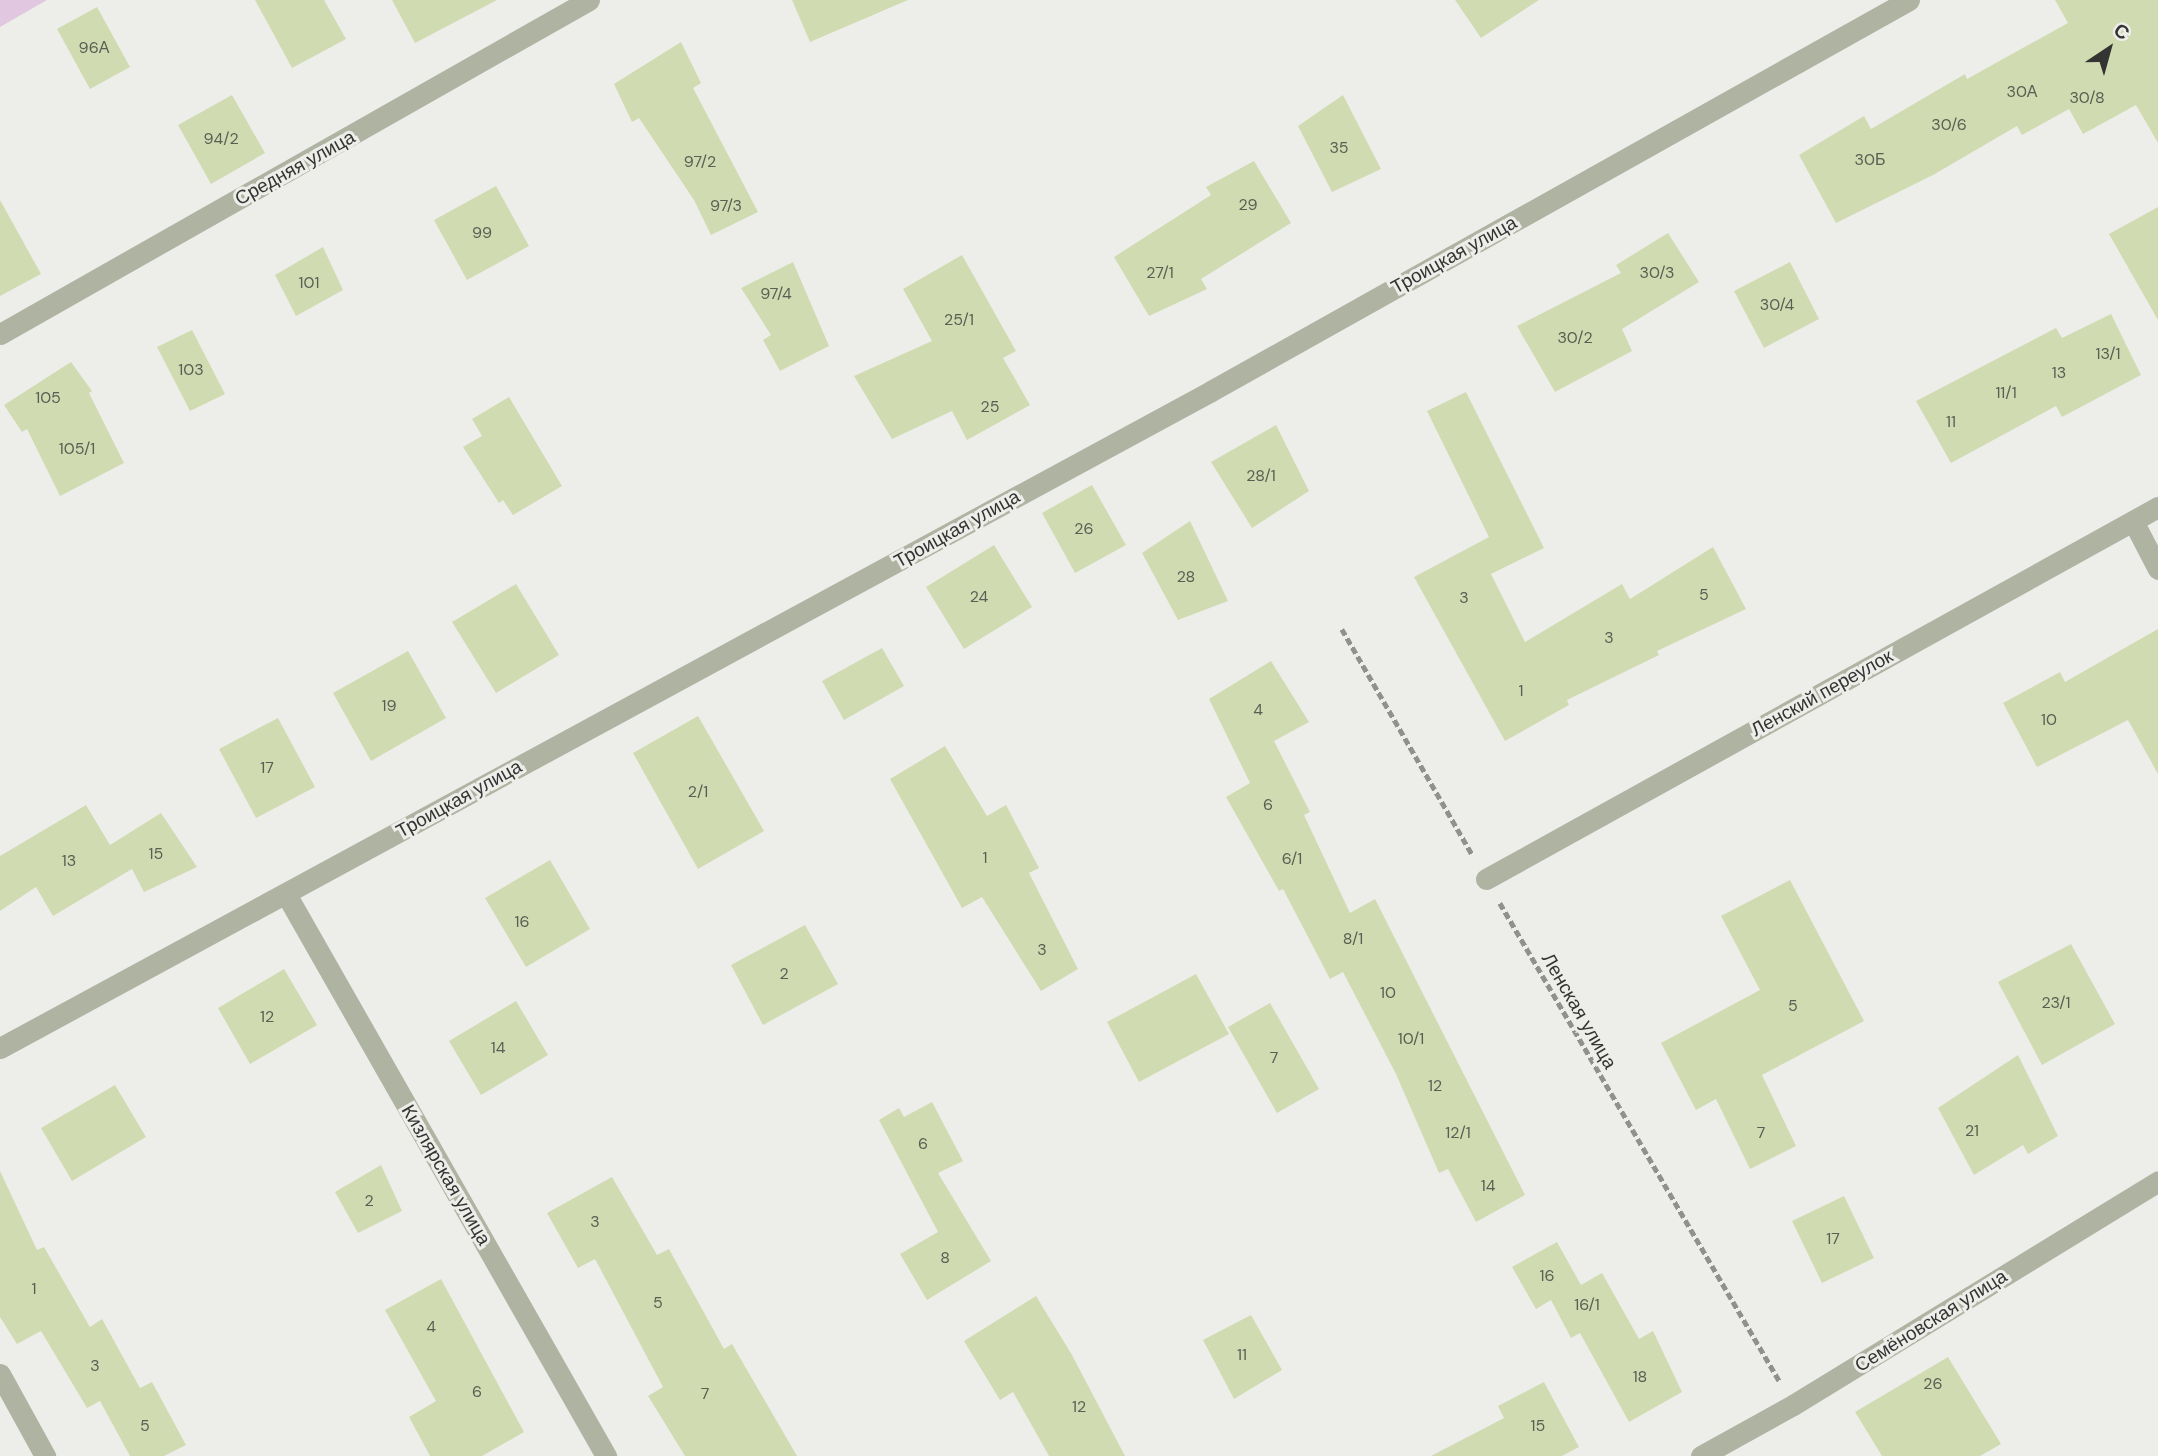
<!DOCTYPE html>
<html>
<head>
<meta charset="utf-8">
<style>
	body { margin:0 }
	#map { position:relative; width:2158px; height:1456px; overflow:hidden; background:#edeeea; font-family:"DM Sans",sans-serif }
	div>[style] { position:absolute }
	.green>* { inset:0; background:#e1c7df }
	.building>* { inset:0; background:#d1dbb2 }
	.path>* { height:4.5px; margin-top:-2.25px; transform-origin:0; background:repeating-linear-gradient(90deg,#90918e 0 7px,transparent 0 10.5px) }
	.minor>* { height:21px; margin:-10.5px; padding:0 10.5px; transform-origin:10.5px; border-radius:10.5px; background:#afb3a2 }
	span { translate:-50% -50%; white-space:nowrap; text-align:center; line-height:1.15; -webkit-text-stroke:6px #edeeea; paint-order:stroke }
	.number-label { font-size:16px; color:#5b5e53 }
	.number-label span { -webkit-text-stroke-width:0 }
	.street-label { font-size:19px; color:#343533 }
	.north { position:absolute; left:2074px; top:14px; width:70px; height:70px; -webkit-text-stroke:5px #edeeea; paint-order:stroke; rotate:36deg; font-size:19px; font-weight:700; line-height:28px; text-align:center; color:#343533 }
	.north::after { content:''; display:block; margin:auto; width:24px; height:32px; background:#343533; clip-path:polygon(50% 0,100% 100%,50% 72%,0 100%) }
</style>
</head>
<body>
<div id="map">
	<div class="green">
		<div style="clip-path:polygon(0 0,47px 0,0 27px)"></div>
	</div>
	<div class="building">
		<div style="clip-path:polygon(255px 0,324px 0,346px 39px,292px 68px)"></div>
		<div style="clip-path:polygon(392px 0,497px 0,415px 43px)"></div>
		<div style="clip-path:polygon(792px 0,908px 0,810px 42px)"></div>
		<div style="clip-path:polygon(1455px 0,1539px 0,1481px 38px)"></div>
		<div style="clip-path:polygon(2055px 0,2158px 0,2158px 143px,2136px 105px,2083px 134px,2069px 109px,2022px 135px,2017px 126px,1933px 175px,1836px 223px,1799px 155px,1864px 116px,1871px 129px,1965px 74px,1967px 79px,2068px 23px)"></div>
		<div style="clip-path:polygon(97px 7px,130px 67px,90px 89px,57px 29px)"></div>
		<div style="clip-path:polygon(681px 42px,701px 83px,693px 88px,758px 212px,711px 235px,694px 200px,639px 118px,632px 122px,614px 84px)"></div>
		<div style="clip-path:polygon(232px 95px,265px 153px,211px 184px,178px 125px)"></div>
		<div style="clip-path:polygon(1343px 95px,1381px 169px,1332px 192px,1298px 126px)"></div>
		<div style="clip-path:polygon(1254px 161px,1291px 223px,1201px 279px,1207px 289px,1149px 316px,1114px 257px,1211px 195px,1206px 187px)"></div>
		<div style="clip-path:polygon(496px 186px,529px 246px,467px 280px,434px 220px)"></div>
		<div style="clip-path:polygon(0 200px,41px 274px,0 296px)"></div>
		<div style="clip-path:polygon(2158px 207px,2158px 320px,2109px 234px)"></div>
		<div style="clip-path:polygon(1668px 233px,1699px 282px,1622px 329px,1632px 351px,1555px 392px,1517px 326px,1621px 273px,1616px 265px)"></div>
		<div style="clip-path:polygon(323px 247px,343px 290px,296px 316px,275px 275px)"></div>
		<div style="clip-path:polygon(962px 255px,1016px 351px,1003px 358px,1030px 405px,967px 440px,952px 411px,892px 439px,854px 376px,932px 341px,903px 289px)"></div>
		<div style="clip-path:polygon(793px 262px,829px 346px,780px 371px,763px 340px,771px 335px,741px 288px)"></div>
		<div style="clip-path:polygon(1790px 262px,1819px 319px,1764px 348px,1734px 291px)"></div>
		<div style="clip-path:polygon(2111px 314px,2141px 375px,2062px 417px,2056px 406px,1951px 463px,1916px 401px,2056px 328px,2062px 338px)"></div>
		<div style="clip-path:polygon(192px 330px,225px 394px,190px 411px,157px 347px)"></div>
		<div style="clip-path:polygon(71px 362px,92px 391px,89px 393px,124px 463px,60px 496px,27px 429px,22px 432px,4px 405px)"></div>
		<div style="clip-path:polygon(1466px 392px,1544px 548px,1491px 574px,1525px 642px,1622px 584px,1630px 599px,1713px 547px,1746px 609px,1657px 651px,1659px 655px,1567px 700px,1569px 705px,1505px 741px,1414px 577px,1489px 537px,1427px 411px)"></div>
		<div style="clip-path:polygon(509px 397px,562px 486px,513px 515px,503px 500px,499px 503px,463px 447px,482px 436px,472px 419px)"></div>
		<div style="clip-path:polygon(1276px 425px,1309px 491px,1252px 528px,1211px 462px)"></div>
		<div style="clip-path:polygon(1092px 485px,1126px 545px,1075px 573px,1042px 513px)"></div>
		<div style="clip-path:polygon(1190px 521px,1228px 601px,1178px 620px,1142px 553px)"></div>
		<div style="clip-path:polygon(994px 545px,1032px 607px,964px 649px,926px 587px)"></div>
		<div style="clip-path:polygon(516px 584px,559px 655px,496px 693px,452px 622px)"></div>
		<div style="clip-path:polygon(2158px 629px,2158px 774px,2128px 720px,2037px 767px,2003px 703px,2060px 672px,2065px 682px)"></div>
		<div style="clip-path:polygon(882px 648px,904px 686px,844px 720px,822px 681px)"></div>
		<div style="clip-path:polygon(408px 651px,446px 718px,371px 761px,333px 693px)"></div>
		<div style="clip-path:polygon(1271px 661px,1309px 722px,1274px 741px,1310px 812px,1304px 815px,1350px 913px,1375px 899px,1525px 1195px,1476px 1222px,1448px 1169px,1439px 1173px,1396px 1074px,1343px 972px,1330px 979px,1283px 889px,1279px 891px,1226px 797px,1250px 783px,1209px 699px)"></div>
		<div style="clip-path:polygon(698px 716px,764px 831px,698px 869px,633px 753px)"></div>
		<div style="clip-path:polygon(278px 718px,315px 787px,256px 818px,219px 749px)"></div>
		<div style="clip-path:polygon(945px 746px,987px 816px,1006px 805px,1039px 868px,1029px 873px,1078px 969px,1041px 991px,982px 897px,962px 908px,890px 779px)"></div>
		<div style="clip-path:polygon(86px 805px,110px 845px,161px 813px,197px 867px,144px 892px,132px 869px,53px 916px,36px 887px,0 911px,0 856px)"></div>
		<div style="clip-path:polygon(550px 860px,590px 929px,526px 967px,485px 898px)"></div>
		<div style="clip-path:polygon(1790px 880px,1864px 1021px,1762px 1075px,1796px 1146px,1750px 1169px,1716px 1099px,1696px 1110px,1661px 1043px,1760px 990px,1721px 916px)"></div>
		<div style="clip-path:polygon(805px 925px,838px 984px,763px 1025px,731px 965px)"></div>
		<div style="clip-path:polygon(2071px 944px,2115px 1024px,2042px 1065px,1998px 982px)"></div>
		<div style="clip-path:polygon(284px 969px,317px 1025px,250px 1064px,218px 1008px)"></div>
		<div style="clip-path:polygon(1196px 974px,1229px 1034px,1139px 1082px,1107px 1022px)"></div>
		<div style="clip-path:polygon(516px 1001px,548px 1055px,481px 1095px,449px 1041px)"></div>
		<div style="clip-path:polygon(1270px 1003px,1319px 1089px,1277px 1113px,1228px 1027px)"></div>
		<div style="clip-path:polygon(2018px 1055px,2058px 1136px,2028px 1154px,2023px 1145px,1974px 1175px,1938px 1108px)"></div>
		<div style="clip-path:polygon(115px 1085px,146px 1137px,72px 1181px,41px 1128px)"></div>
		<div style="clip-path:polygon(932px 1102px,963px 1161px,938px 1173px,991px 1261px,927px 1300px,900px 1254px,938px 1232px,879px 1120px,899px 1108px,904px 1117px)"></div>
		<div style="clip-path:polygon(381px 1165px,402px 1211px,358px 1233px,335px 1192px)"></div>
		<div style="clip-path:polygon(0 1171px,37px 1250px,44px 1247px,90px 1327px,102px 1319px,140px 1388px,152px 1382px,186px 1445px,164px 1456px,130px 1456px,100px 1401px,87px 1408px,41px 1331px,17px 1344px,0 1317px)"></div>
		<div style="clip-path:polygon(612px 1177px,657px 1255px,669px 1249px,724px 1349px,732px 1344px,797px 1456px,685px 1456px,648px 1396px,663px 1387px,595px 1259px,578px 1268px,547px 1213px)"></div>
		<div style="clip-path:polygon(1844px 1196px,1874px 1258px,1822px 1283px,1792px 1221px)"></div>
		<div style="clip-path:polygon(1557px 1242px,1581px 1285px,1602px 1273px,1639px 1339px,1653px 1331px,1682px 1392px,1629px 1422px,1580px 1333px,1571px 1338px,1551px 1300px,1536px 1309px,1512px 1267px)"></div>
		<div style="clip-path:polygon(441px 1279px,524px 1432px,482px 1456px,430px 1456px,409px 1417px,436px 1401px,385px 1310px)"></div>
		<div style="clip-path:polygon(1036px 1296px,1072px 1355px,1125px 1456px,1049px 1456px,1013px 1392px,1000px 1400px,964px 1341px)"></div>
		<div style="clip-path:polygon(1251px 1315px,1282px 1370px,1234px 1399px,1203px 1340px)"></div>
		<div style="clip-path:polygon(1948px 1357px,2001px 1444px,1980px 1456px,1882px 1456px,1855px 1412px)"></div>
		<div style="clip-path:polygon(1544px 1382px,1579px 1447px,1562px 1456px,1431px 1456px,1504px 1418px,1498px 1406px)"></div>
	</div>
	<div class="path">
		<div style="left:1342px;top:629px;width:262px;rotate:60deg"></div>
		<div style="left:1500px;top:903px;width:555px;rotate:59.69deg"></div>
	</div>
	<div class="minor">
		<div style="left:0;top:334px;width:677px;rotate:-29.56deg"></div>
		<div style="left:2133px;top:521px;width:54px;rotate:62.5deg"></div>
		<div style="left:1486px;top:879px;width:768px;rotate:-28.97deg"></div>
		<div style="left:286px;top:894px;width:647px;rotate:60.34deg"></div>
		<div style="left:0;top:1048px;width:1378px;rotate:-28.48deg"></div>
		<div style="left:1211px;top:391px;width:800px;rotate:-29.26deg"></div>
		<div style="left:0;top:1374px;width:94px;rotate:61.2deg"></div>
		<div style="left:1701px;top:1456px;width:105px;rotate:-29deg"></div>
		<div style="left:1793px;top:1405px;width:428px;rotate:-31.5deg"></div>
	</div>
	<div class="number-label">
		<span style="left:94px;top:48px">96А</span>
		<span style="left:2022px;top:92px">30А</span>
		<span style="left:2087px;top:98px">30/8</span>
		<span style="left:1949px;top:125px">30/6</span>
		<span style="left:221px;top:139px">94/2</span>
		<span style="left:1339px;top:148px">35</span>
		<span style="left:1870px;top:160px">30Б</span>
		<span style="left:700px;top:162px">97/2</span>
		<span style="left:1248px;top:205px">29</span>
		<span style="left:726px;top:206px">97/3</span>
		<span style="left:482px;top:233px">99</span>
		<span style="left:1160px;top:273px">27/1</span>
		<span style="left:1657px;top:273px">30/3</span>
		<span style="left:309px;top:283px">101</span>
		<span style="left:776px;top:294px">97/4</span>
		<span style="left:1777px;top:305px">30/4</span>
		<span style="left:959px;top:320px">25/1</span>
		<span style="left:1575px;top:338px">30/2</span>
		<span style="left:2108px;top:354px">13/1</span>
		<span style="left:191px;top:370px">103</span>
		<span style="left:2059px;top:373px">13</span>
		<span style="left:2006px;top:393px">11/1</span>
		<span style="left:48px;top:398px">105</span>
		<span style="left:990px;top:407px">25</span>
		<span style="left:1951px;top:422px">11</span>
		<span style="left:77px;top:449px">105/1</span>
		<span style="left:1261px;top:476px">28/1</span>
		<span style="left:1084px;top:529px">26</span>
		<span style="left:1186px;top:577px">28</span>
		<span style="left:1704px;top:595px">5</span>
		<span style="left:979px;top:597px">24</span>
		<span style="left:1464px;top:598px">3</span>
		<span style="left:1609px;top:638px">3</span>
		<span style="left:1521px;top:691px">1</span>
		<span style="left:389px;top:706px">19</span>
		<span style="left:1258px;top:710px">4</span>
		<span style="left:2049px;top:720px">10</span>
		<span style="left:267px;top:768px">17</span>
		<span style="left:698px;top:792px">2/1</span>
		<span style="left:1268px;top:805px">6</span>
		<span style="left:156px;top:854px">15</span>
		<span style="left:985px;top:858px">1</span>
		<span style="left:1292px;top:859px">6/1</span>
		<span style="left:69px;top:861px">13</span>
		<span style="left:522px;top:922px">16</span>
		<span style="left:1353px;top:939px">8/1</span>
		<span style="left:1042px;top:950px">3</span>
		<span style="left:784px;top:974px">2</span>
		<span style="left:1388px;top:993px">10</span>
		<span style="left:2056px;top:1003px">23/1</span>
		<span style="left:1793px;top:1006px">5</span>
		<span style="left:267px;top:1017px">12</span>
		<span style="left:1411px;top:1039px">10/1</span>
		<span style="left:498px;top:1048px">14</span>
		<span style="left:1274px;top:1058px">7</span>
		<span style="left:1435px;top:1086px">12</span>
		<span style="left:1972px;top:1131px">21</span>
		<span style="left:1458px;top:1133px">12/1</span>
		<span style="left:1761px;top:1133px">7</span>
		<span style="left:923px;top:1144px">6</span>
		<span style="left:1488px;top:1186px">14</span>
		<span style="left:369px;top:1201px">2</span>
		<span style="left:595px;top:1222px">3</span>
		<span style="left:1833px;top:1239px">17</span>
		<span style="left:945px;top:1258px">8</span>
		<span style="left:1547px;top:1276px">16</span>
		<span style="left:34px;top:1289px">1</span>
		<span style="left:658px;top:1303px">5</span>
		<span style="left:1587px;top:1305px">16/1</span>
		<span style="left:431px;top:1327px">4</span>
		<span style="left:1242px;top:1355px">11</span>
		<span style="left:95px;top:1366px">3</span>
		<span style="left:1640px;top:1377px">18</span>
		<span style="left:1933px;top:1384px">26</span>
		<span style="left:477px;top:1392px">6</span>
		<span style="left:705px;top:1394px">7</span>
		<span style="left:1079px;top:1407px">12</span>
		<span style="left:145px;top:1426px">5</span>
		<span style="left:1538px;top:1426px">15</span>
	</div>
	<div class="street-label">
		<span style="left:295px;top:168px;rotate:-29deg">Средняя улица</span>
		<span style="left:1454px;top:255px;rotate:-29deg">Троицкая улица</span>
		<span style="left:957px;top:529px;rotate:-29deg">Троицкая улица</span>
		<span style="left:1822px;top:693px;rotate:-29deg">Ленский переулок</span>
		<span style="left:459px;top:799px;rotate:-29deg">Троицкая улица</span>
		<span style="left:1579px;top:1011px;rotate:60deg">Ленская улица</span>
		<span style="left:446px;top:1175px;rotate:60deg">Кизлярская улица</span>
		<span style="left:1931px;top:1321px;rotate:-32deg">Семёновская улица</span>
	</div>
	<div class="north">С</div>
</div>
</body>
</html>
